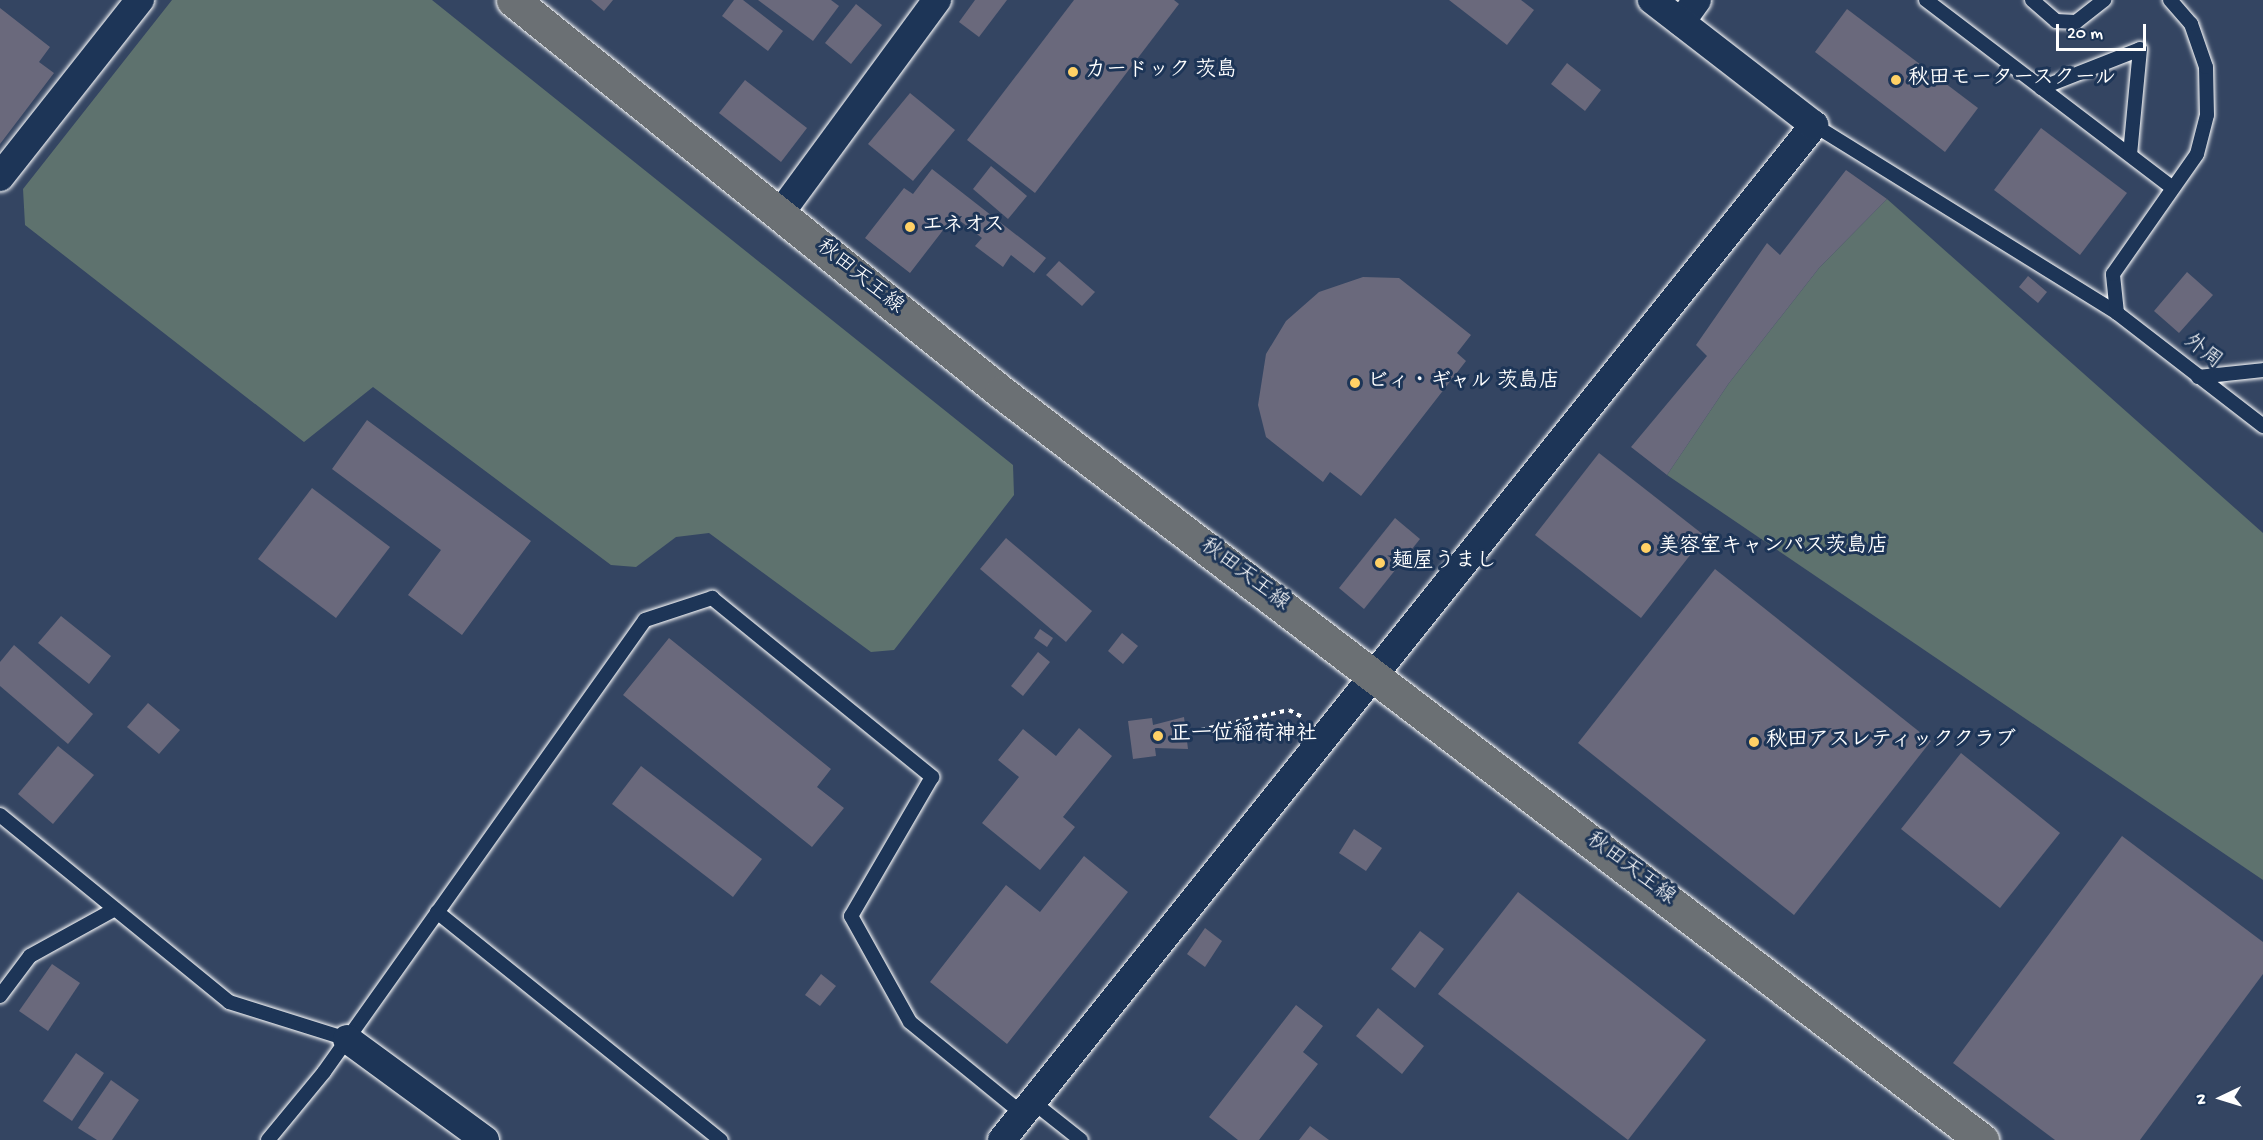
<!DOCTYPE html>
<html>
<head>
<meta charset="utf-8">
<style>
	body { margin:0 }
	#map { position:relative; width:2263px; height:1140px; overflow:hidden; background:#344562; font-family:"Gochi Hand","Klee One",sans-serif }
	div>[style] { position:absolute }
	.green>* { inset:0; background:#5e726e }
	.building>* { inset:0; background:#6a697c }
	.path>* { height:4px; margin-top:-2px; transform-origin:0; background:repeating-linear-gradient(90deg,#fff 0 4.5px,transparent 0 9px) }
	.roads { filter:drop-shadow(0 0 2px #fff) drop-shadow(0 0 2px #fff) }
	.lane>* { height:14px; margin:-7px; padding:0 7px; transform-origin:7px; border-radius:7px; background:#1d3557 }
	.street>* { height:28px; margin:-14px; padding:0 14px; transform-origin:14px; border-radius:14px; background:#1d3557 }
	.primary>* { height:33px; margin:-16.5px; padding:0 16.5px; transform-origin:16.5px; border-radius:16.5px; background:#6b7074 }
	.dots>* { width:16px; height:16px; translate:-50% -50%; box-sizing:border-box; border:3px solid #1d3557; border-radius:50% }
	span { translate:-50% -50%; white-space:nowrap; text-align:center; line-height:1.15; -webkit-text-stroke:6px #1d3557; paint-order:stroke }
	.poi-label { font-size:21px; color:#fff; font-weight:700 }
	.left { translate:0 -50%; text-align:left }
	.street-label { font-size:21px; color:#fff }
	.north { position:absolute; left:2191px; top:1068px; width:60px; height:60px; -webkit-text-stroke:4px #1d3557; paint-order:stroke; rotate:266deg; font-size:16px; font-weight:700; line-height:24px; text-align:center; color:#fff }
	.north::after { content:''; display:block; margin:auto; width:21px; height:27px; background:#fff; clip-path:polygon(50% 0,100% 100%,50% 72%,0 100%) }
	.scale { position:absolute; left:2056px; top:24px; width:90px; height:27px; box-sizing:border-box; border:3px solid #fff; border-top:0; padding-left:8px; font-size:18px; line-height:21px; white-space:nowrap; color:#fff; -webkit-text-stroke:4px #1d3557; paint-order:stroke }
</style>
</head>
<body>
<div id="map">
	<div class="green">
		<div style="clip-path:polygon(172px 0,432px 0,1013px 465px,1014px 495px,894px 650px,871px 652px,709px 533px,676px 537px,636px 567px,611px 565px,373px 387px,304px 442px,25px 225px,23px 189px)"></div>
		<div style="clip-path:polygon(1887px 199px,2263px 533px,2263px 880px,1667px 475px,1729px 383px,1819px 268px)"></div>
	</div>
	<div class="building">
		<div style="clip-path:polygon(591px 0,613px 0,604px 11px)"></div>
		<div style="clip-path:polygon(734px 0,743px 0,783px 31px,768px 51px,722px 16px)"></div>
		<div style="clip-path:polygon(758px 0,831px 0,839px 6px,813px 41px)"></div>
		<div style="clip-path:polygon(975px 0,1007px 0,979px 37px,959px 22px)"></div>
		<div style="clip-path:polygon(1074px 0,1174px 0,1179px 4px,1035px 193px,967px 140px)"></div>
		<div style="clip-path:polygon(1449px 0,1521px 0,1534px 10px,1507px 45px)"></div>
		<div style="clip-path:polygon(856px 4px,882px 25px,851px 64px,825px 43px)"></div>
		<div style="clip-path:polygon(0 8px,50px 47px,39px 62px,54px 73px,0 144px)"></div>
		<div style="clip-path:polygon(1847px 9px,1978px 108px,1945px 152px,1815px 52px)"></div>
		<div style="clip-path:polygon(1567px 63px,1601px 90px,1585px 111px,1551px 84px)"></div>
		<div style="clip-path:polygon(745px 80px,807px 128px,781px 162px,719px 113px)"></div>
		<div style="clip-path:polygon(910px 93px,955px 130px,913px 181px,868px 144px)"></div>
		<div style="clip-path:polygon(2041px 128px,2127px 193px,2080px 255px,1994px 190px)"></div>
		<div style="clip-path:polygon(991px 166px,1027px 196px,1008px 219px,973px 189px)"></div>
		<div style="clip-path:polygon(932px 169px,1046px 258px,1034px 273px,1011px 255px,1003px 267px,975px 246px,982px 238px,954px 216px,910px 273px,865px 238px,904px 188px,913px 194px)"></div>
		<div style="clip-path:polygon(1846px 170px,1887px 199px,1819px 268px,1729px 383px,1667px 475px,1631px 447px,1707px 356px,1696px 345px,1767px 243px,1780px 255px)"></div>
		<div style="clip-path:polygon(1059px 261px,1095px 292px,1082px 306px,1046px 275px)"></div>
		<div style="clip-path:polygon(2187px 272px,2213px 295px,2179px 333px,2154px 311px)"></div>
		<div style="clip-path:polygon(2028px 276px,2047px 292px,2038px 303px,2019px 287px)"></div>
		<div style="clip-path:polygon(1363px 277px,1399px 278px,1471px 335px,1457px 353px,1466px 361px,1361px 496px,1330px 472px,1323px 482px,1266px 437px,1258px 405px,1266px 354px,1286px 321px,1319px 292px)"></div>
		<div style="clip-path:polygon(367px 420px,531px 541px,462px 635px,408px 595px,441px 550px,332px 469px)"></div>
		<div style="clip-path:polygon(1599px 453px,1705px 536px,1641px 618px,1535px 535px)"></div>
		<div style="clip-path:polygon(312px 488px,390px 547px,336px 618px,258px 559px)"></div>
		<div style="clip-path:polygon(1395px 518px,1420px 539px,1364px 609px,1339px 588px)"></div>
		<div style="clip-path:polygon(1006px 538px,1092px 611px,1066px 642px,980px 569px)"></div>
		<div style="clip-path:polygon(1715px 569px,1931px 741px,1794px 915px,1578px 743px)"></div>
		<div style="clip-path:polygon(61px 616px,111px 656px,89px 684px,38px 643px)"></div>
		<div style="clip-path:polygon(1040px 629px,1053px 638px,1047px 647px,1034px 638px)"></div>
		<div style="clip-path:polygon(1122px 633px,1138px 646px,1123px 664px,1108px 651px)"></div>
		<div style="clip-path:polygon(669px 638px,831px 769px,817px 787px,844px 808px,812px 847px,623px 695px)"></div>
		<div style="clip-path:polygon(14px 645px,93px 714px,68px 744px,0 686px,0 662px)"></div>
		<div style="clip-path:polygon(1038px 652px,1050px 662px,1023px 696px,1011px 686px)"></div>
		<div style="clip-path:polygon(148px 703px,180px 730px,159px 754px,127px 727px)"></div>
		<div style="clip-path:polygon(1184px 717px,1188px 749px,1155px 748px,1156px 756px,1133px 759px,1128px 721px,1152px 718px,1153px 725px)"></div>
		<div style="clip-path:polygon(1079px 728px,1112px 756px,1063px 817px,1075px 827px,1040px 870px,982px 823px,1019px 777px,998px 760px,1023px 729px,1056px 756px)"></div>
		<div style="clip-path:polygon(58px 746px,94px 775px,53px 824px,18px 794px)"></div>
		<div style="clip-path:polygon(1961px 753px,2060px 833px,2000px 908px,1901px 829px)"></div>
		<div style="clip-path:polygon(641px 766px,762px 859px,733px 897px,612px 804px)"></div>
		<div style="clip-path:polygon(1354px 829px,1382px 848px,1366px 871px,1339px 853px)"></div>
		<div style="clip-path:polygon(2122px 836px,2263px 942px,2263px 974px,2140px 1140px,2055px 1140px,1953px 1063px)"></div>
		<div style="clip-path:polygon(1084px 856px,1128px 892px,1007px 1044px,930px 982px,1006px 885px,1040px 912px)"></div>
		<div style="clip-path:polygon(1518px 892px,1706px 1040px,1628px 1140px,1438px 994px)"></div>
		<div style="clip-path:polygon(1205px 928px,1222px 941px,1205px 967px,1187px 954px)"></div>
		<div style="clip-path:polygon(1420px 931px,1444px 949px,1415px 988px,1391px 969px)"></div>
		<div style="clip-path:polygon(52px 964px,80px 983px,48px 1031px,19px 1011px)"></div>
		<div style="clip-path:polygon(821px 974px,836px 986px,820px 1006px,805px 995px)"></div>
		<div style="clip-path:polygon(1296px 1005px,1323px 1026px,1303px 1052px,1318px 1064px,1259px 1140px,1238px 1140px,1209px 1117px)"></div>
		<div style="clip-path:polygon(1378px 1008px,1424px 1046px,1402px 1074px,1356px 1036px)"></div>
		<div style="clip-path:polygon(76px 1053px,104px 1073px,72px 1121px,43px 1101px)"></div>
		<div style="clip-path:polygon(111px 1080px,139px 1100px,112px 1140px,97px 1140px,78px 1128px)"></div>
		<div style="clip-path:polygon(1310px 1126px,1329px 1140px,1299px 1140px)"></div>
	</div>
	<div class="path">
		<div style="left:1192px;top:732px;width:99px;rotate:-12.8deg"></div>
		<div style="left:1289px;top:710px;width:17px;rotate:28deg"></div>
	</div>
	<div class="roads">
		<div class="lane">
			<div style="left:1926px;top:0;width:310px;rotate:37.3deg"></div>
			<div style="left:2032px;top:0;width:32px;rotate:41deg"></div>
			<div style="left:2056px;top:21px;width:20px;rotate:3deg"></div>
			<div style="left:2076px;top:22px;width:36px;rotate:-38deg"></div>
			<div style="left:2041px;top:88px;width:106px;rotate:-21.5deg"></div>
			<div style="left:2140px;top:49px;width:106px;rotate:95.4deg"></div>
			<div style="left:1814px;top:125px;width:357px;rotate:31.8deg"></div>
			<div style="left:2117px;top:313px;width:185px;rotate:37.7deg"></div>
			<div style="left:2117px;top:313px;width:39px;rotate:-96deg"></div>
			<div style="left:2113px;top:274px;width:146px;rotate:-55deg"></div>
			<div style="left:2197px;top:154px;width:40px;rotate:-75.6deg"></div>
			<div style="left:2207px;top:115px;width:48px;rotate:-91.2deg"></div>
			<div style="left:2206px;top:67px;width:46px;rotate:-109.2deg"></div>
			<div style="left:2191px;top:24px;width:32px;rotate:-131deg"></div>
			<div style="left:2198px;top:377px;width:65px;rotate:-6.1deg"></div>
			<div style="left:0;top:815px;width:296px;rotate:39.2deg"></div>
			<div style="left:229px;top:1002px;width:124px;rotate:17.4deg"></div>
			<div style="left:437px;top:912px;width:364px;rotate:38.8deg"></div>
			<div style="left:0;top:996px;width:50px;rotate:-53.1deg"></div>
			<div style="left:30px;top:956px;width:97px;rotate:-28.9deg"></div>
			<div style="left:1033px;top:1102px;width:61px;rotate:38.4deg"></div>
			<div style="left:268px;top:1140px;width:88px;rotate:-50.5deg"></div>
			<div style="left:324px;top:1072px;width:554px;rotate:-54.62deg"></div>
			<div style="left:645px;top:620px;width:71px;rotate:-18.2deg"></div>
			<div style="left:712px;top:598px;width:284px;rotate:39.1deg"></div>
			<div style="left:932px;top:777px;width:161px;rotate:120.2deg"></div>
			<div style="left:851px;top:916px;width:121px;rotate:60.9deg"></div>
			<div style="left:910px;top:1022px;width:146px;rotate:39.2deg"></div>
		</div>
		<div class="street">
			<div style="left:1681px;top:22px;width:27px;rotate:-54deg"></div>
			<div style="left:0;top:177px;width:226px;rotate:-51.7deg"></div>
			<div style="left:779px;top:215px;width:267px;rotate:-53.7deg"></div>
			<div style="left:347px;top:1039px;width:171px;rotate:36.2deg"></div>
			<div style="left:1002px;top:1140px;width:1300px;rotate:-51.34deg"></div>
			<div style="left:1814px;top:125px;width:205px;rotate:-142.3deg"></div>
		</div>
		<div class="primary">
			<div style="left:513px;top:0;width:626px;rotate:38.77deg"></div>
			<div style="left:1001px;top:392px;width:1234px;rotate:37.33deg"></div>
		</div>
	</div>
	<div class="dots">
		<div style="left:1073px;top:72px;background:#ffd166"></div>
		<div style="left:1896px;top:80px;background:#ffd166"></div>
		<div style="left:910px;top:227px;background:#ffd166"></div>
		<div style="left:1355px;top:383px;background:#ffd166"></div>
		<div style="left:1646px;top:548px;background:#ffd166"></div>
		<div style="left:1380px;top:563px;background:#ffd166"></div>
		<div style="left:1158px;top:736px;background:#ffd166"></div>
		<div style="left:1754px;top:742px;background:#ffd166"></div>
	</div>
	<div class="poi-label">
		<span class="left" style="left:1085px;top:72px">カードック 茨島</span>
		<span class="left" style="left:1908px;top:80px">秋田モータースクール</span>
		<span class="left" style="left:922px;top:227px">エネオス</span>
		<span class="left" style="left:1367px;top:383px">ビィ・ギャル 茨島店</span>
		<span class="left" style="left:1658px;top:548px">美容室キャンパス茨島店</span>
		<span class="left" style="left:1392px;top:563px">麺屋うまし</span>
		<span class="left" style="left:1170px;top:736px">正一位稲荷神社</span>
		<span class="left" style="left:1766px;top:742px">秋田アスレティッククラブ</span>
	</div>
	<div class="street-label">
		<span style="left:859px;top:278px;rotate:39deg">秋田天王線</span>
		<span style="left:2202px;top:353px;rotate:38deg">外周</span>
		<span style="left:1244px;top:576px;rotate:37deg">秋田天王線</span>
		<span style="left:1630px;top:870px;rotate:37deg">秋田天王線</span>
	</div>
	<div class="north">N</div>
	<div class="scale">20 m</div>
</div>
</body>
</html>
